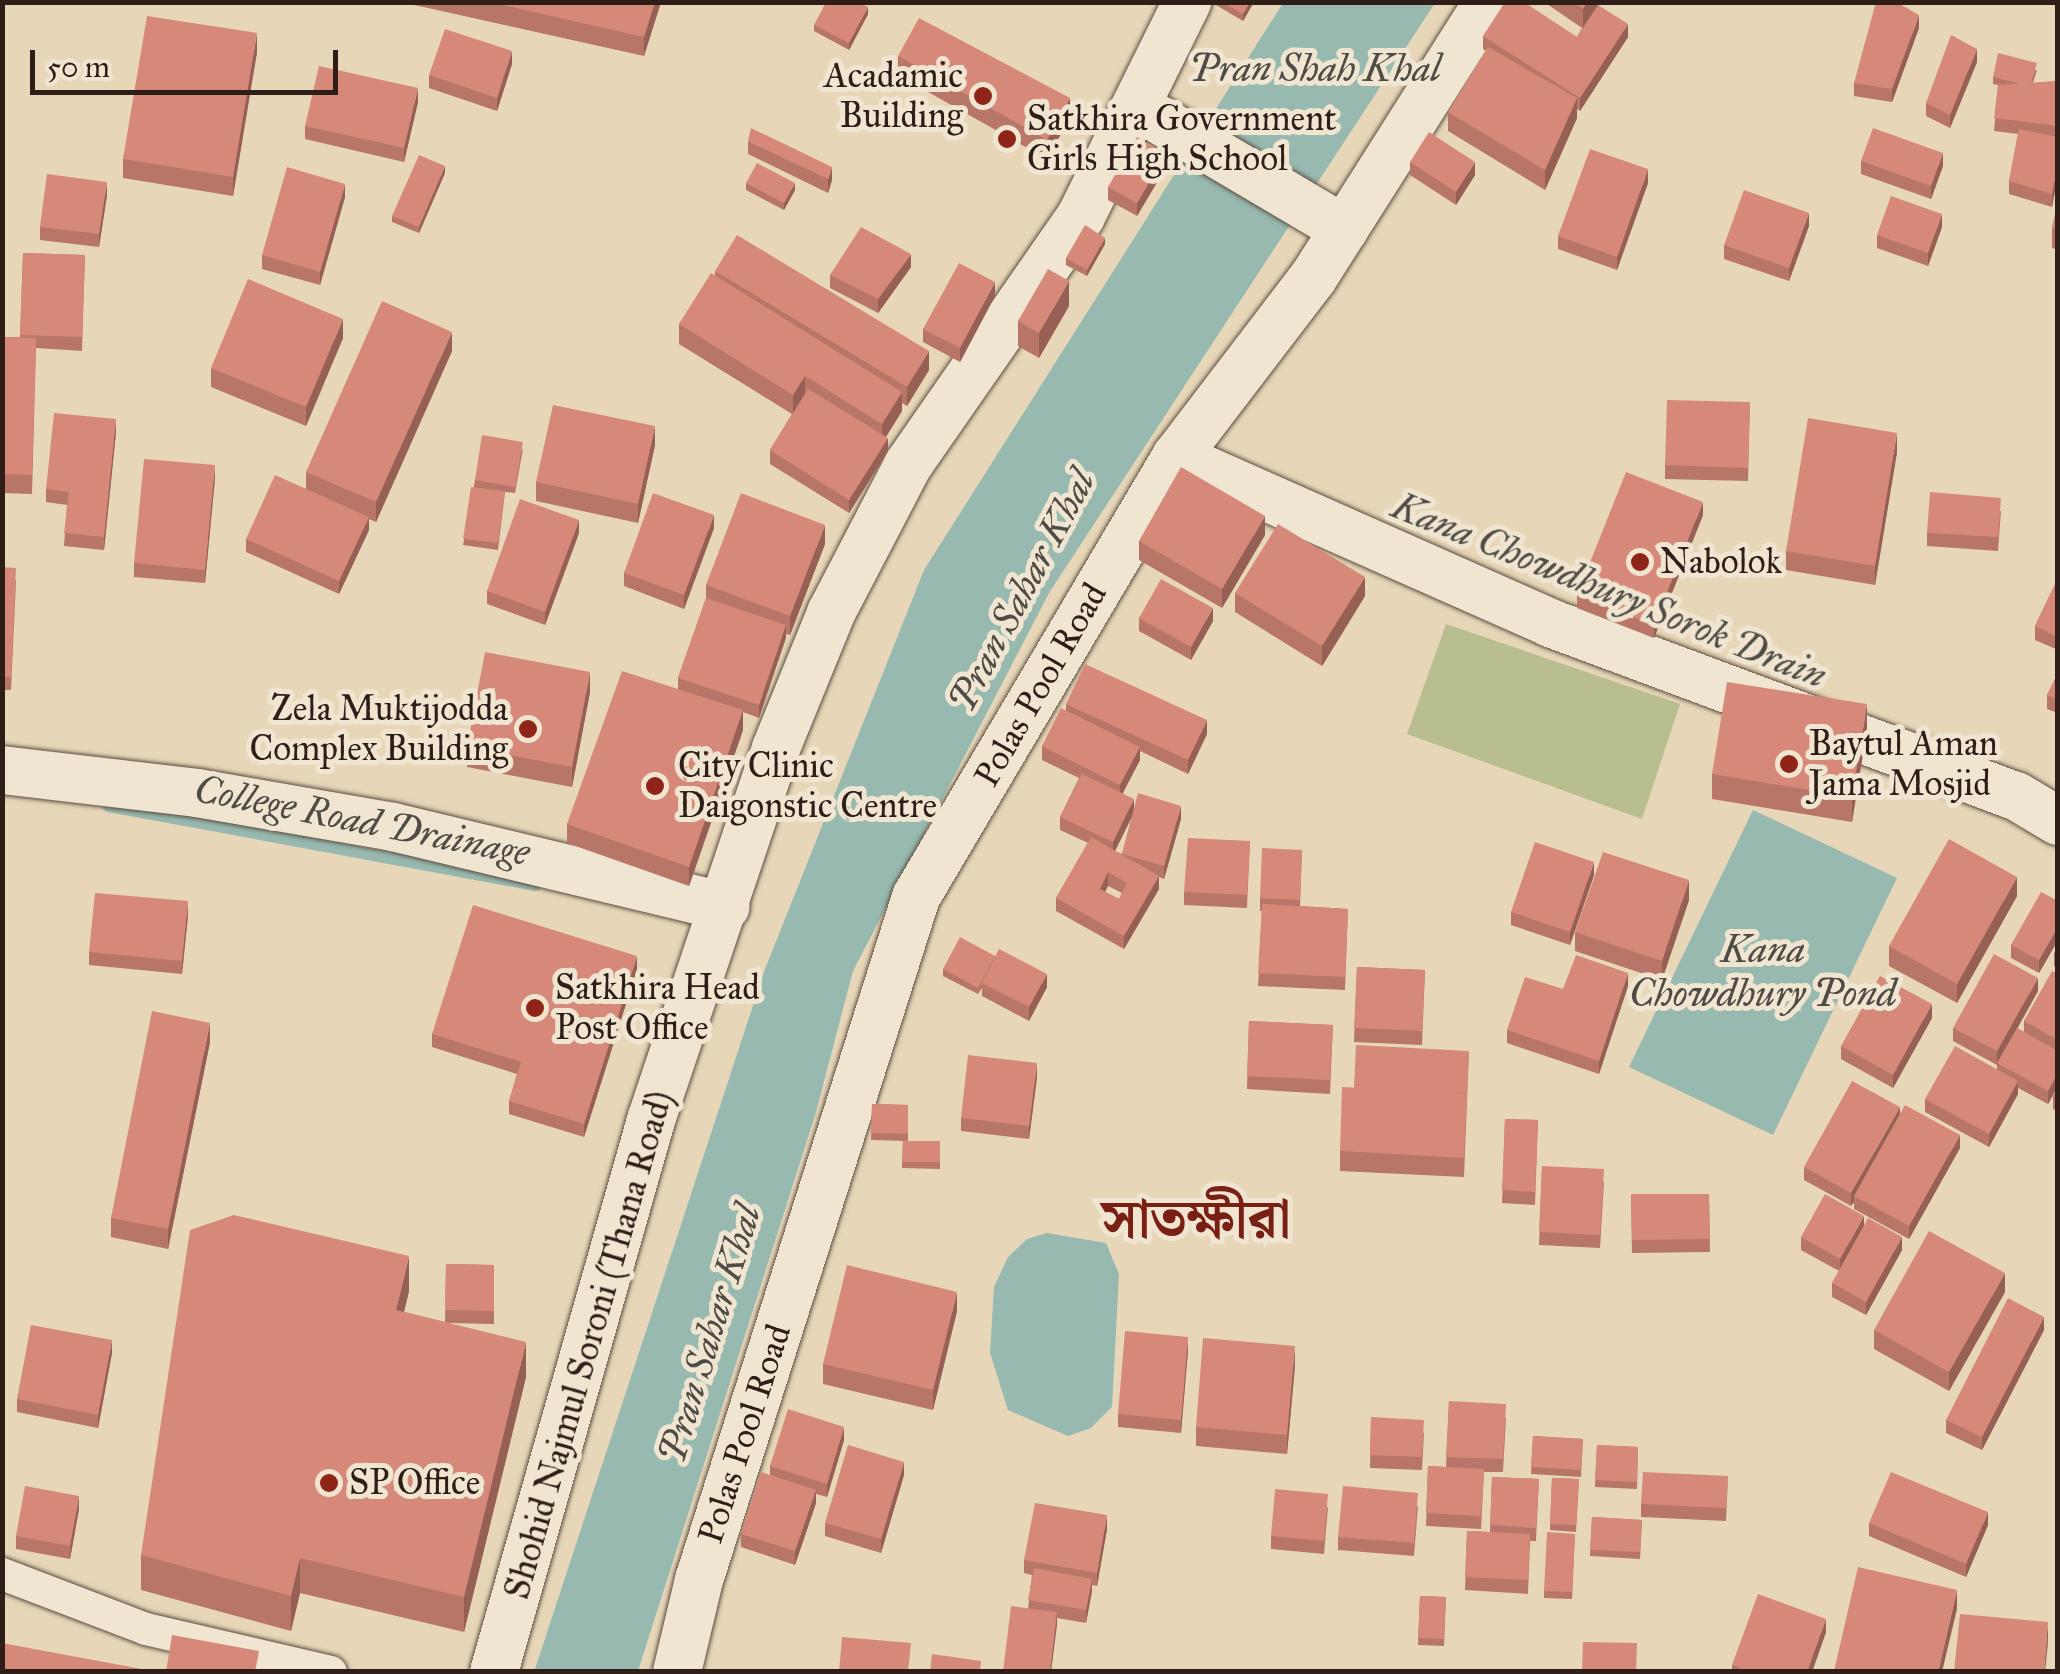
<!DOCTYPE html>
<html>
<head>
<meta charset="utf-8">
<style>
	body { margin:0 }
	#map { position:relative; width:2060px; height:1674px; overflow:hidden; background:#e7d7b8; font-family:"IM FELL Great Primer","Noto Serif Bengali",serif }
	div>[style] { position:absolute }
	.green>* { inset:0; background:#b8be8d }
	.water>* { inset:0; background:#97b9b0 }
	.stream>* { height:12px; margin:-6px; padding:0 6px; transform-origin:6px; border-radius:6px; background:#97b9b0 }
	.roads { filter:drop-shadow(0 0 2px #5c4c3f) drop-shadow(0 0 2px #5c4c3f) }
	.street>* { height:32px; margin:-16px; padding:0 16px; transform-origin:16px; border-radius:16px; background:#efe5d1 }
	.secondary>* { height:48px; margin:-24px; padding:0 24px; transform-origin:24px; border-radius:24px; background:#efe5d1 }
	.wall>* { inset:0; background:#b87668 }
	.shaded-wall>* { inset:0; background:#966055 }
	.building>* { inset:0; background:#d68979 }
	.dots>* { width:28px; height:28px; translate:-50% -50%; box-sizing:border-box; border:5px solid #efe5d1; border-radius:50% }
	span { translate:-50% -50%; white-space:nowrap; text-align:center; line-height:1.15; -webkit-text-stroke:10px #efe5d1; paint-order:stroke }
	.poi-label { font-size:35px; color:#2e1e17 }
	.right { translate:-100% -50%; text-align:right }
	.left { translate:0 -50%; text-align:left }
	.street-label { font-size:35px; color:#2e1e17 }
	.water-label { font-size:38px; color:#4e4c45; font-style:italic }
	.town-label { font-size:55px; color:#7a1f14; font-weight:700 }
	.frame { position:absolute; inset:0; border:5px solid #2e1e17; pointer-events:none }
	.scale { position:absolute; left:30px; top:50px; width:308px; height:45px; box-sizing:border-box; border:5px solid #2e1e17; border-top:0; padding-left:12px; font-size:30px; line-height:35px; white-space:nowrap; color:#2e1e17; -webkit-text-stroke:8px #efe5d1; paint-order:stroke }
</style>
</head>
<body>
<div id="map">
	<div class="green">
		<div style="clip-path:polygon(1446px 624px,1680px 704px,1642px 819px,1407px 734px)"></div>
	</div>
	<div class="water">
		<div style="clip-path:polygon(1283px 3px,1435px 3px,1049px 593px,853px 971px,816px 1112px,638px 1671px,534px 1672px,765px 969px,924px 570px)"></div>
		<div style="clip-path:polygon(1753px 810px,1897px 878px,1773px 1135px,1629px 1067px)"></div>
		<div style="clip-path:polygon(1047px 1233px,1106px 1243px,1119px 1274px,1112px 1407px,1091px 1428px,1068px 1436px,1008px 1410px,990px 1353px,994px 1287px,1008px 1257px,1027px 1239px)"></div>
	</div>
	<div class="stream">
		<div style="left:109px;top:806px;width:434px;rotate:10.5deg"></div>
	</div>
	<div class="roads">
		<div class="street">
			<div style="left:2px;top:1574px;width:154px;rotate:20.9deg"></div>
			<div style="left:146px;top:1629px;width:190px;rotate:13.1deg"></div>
		</div>
		<div class="secondary">
			<div style="left:1136px;top:106px;width:242px;rotate:30.6deg"></div>
			<div style="left:1176px;top:457px;width:409px;rotate:23.9deg"></div>
			<div style="left:1550px;top:623px;width:497px;rotate:20.4deg"></div>
			<div style="left:2016px;top:796px;width:49px;rotate:30.8deg"></div>
			<div style="left:2px;top:770px;width:196px;rotate:6.7deg"></div>
			<div style="left:197px;top:793px;width:199px;rotate:9.8deg"></div>
			<div style="left:393px;top:827px;width:342px;rotate:13.5deg"></div>
			<div style="left:494px;top:1672px;width:574px;rotate:-74.12deg"></div>
			<div style="left:651px;top:1120px;width:392px;rotate:-71.4deg"></div>
			<div style="left:776px;top:748px;width:146px;rotate:-67.8deg"></div>
			<div style="left:831px;top:613px;width:167px;rotate:-62.5deg"></div>
			<div style="left:908px;top:465px;width:303px;rotate:-55.2deg"></div>
			<div style="left:1081px;top:216px;width:239px;rotate:-63.6deg"></div>
			<div style="left:677px;top:1672px;width:95px;rotate:-76.6deg"></div>
			<div style="left:699px;top:1580px;width:717px;rotate:-72.37deg"></div>
			<div style="left:916px;top:897px;width:511px;rotate:-59.42deg"></div>
			<div style="left:1176px;top:457px;width:225px;rotate:-52.6deg"></div>
			<div style="left:1313px;top:278px;width:327px;rotate:-57.6deg"></div>
		</div>
	</div>
	<div class="wall">
		<div style="clip-path:polygon(401px 2px,661px 2px,644px 56px)"></div>
		<div style="clip-path:polygon(1211px 2px,1254px 2px,1243px 21px)"></div>
		<div style="clip-path:polygon(1544px 2px,1600px 2px,1598px 5px,1628px 37px,1580px 111px,1577px 109px,1577px 118px,1545px 190px,1448px 131px,1448px 112px,1486px 51px,1483px 49px,1483px 36px,1577px 37px,1582px 28px)"></div>
		<div style="clip-path:polygon(868px 14px,849px 50px,814px 31px,814px 25px)"></div>
		<div style="clip-path:polygon(1919px 28px,1892px 102px,1854px 96px,1854px 83px)"></div>
		<div style="clip-path:polygon(257px 52px,233px 196px,123px 178px,123px 159px)"></div>
		<div style="clip-path:polygon(898px 56px,1070px 118px,1047px 159px,898px 75px)"></div>
		<div style="clip-path:polygon(1977px 62px,1950px 128px,1926px 116px,1926px 103px)"></div>
		<div style="clip-path:polygon(512px 64px,497px 111px,429px 88px,429px 75px)"></div>
		<div style="clip-path:polygon(2037px 70px,2033px 83px,2058px 81px,2058px 175px,2052px 207px,2009px 194px,2009px 181px,2018px 134px,1994px 131px,1998px 85px,1993px 84px,1993px 77px)"></div>
		<div style="clip-path:polygon(418px 102px,404px 162px,305px 139px,305px 126px)"></div>
		<div style="clip-path:polygon(748px 141px,832px 180px,828px 193px,748px 154px)"></div>
		<div style="clip-path:polygon(1861px 161px,1943px 166px,1931px 199px,1861px 174px)"></div>
		<div style="clip-path:polygon(1410px 162px,1475px 175px,1456px 205px,1410px 175px)"></div>
		<div style="clip-path:polygon(1166px 167px,1137px 216px,1108px 200px,1108px 187px)"></div>
		<div style="clip-path:polygon(445px 173px,419px 233px,392px 222px,392px 216px)"></div>
		<div style="clip-path:polygon(746px 183px,795px 190px,784px 210px,746px 190px)"></div>
		<div style="clip-path:polygon(1648px 183px,1617px 270px,1558px 249px,1558px 236px)"></div>
		<div style="clip-path:polygon(107px 195px,99px 247px,40px 240px,40px 227px)"></div>
		<div style="clip-path:polygon(345px 197px,320px 285px,262px 269px,262px 255px)"></div>
		<div style="clip-path:polygon(2058px 202px,2058px 250px,2052px 248px,2052px 228px)"></div>
		<div style="clip-path:polygon(1809px 226px,1789px 281px,1724px 259px,1724px 245px)"></div>
		<div style="clip-path:polygon(1942px 227px,1928px 266px,1877px 248px,1877px 235px)"></div>
		<div style="clip-path:polygon(1105px 244px,1087px 276px,1066px 265px,1066px 258px)"></div>
		<div style="clip-path:polygon(23px 253px,85px 255px,82px 351px,36px 348px,32px 494px,2px 493px,2px 337px,20px 337px)"></div>
		<div style="clip-path:polygon(911px 267px,878px 313px,830px 288px,830px 275px)"></div>
		<div style="clip-path:polygon(715px 271px,929px 370px,907px 406px,902px 403px,902px 411px,886px 437px,888px 451px,849px 513px,770px 464px,770px 450px,792px 414px,679px 344px,679px 324px,715px 275px)"></div>
		<div style="clip-path:polygon(995px 296px,960px 362px,923px 342px,923px 329px)"></div>
		<div style="clip-path:polygon(1069px 306px,1039px 358px,1018px 346px,1018px 321px)"></div>
		<div style="clip-path:polygon(343px 338px,306px 426px,211px 387px,211px 368px)"></div>
		<div style="clip-path:polygon(452px 351px,376px 522px,369px 519px,369px 530px,339px 594px,246px 552px,246px 539px,306px 488px,306px 472px)"></div>
		<div style="clip-path:polygon(1750px 402px,1748px 481px,1665px 479px,1665px 465px)"></div>
		<div style="clip-path:polygon(116px 432px,104px 550px,64px 546px,67px 505px,46px 502px,46px 489px)"></div>
		<div style="clip-path:polygon(655px 445px,638px 523px,536px 501px,536px 482px)"></div>
		<div style="clip-path:polygon(523px 449px,515px 493px,505px 492px,498px 550px,463px 545px,475px 480px)"></div>
		<div style="clip-path:polygon(1897px 452px,1875px 585px,1786px 570px,1786px 551px)"></div>
		<div style="clip-path:polygon(215px 478px,205px 583px,134px 577px,134px 563px)"></div>
		<div style="clip-path:polygon(2001px 511px,1998px 551px,1927px 546px,1927px 533px)"></div>
		<div style="clip-path:polygon(1703px 515px,1654px 638px,1577px 608px,1577px 595px)"></div>
		<div style="clip-path:polygon(714px 528px,684px 609px,624px 586px,624px 573px)"></div>
		<div style="clip-path:polygon(579px 533px,545px 625px,487px 604px,487px 591px)"></div>
		<div style="clip-path:polygon(1265px 535px,1222px 608px,1139px 560px,1139px 541px)"></div>
		<div style="clip-path:polygon(825px 544px,790px 635px,786px 634px,759px 718px,743px 712px,743px 730px,689px 886px,567px 843px,567px 824px,678px 689px,678px 678px,706px 598px,706px 585px)"></div>
		<div style="clip-path:polygon(2px 567px,16px 581px,11px 690px,2px 690px)"></div>
		<div style="clip-path:polygon(2058px 578px,2058px 650px,2035px 640px,2035px 626px)"></div>
		<div style="clip-path:polygon(1235px 593px,1365px 596px,1322px 666px,1235px 612px)"></div>
		<div style="clip-path:polygon(1139px 618px,1213px 621px,1191px 660px,1139px 631px)"></div>
		<div style="clip-path:polygon(2058px 673px,2058px 713px,2047px 709px,2047px 695px)"></div>
		<div style="clip-path:polygon(590px 692px,572px 787px,467px 767px,467px 747px)"></div>
		<div style="clip-path:polygon(evenodd,1066px 704px,1207px 734px,1188px 774px,1140px 751px,1140px 760px,1123px 793px,1134px 808px,1181px 819px,1164px 879px,1159px 877px,1159px 889px,1124px 949px,1056px 911px,1056px 898px,1088px 843px,1060px 830px,1060px 817px,1079px 778px,1042px 760px,1042px 746px,1066px 710px,1066px 704px,1132px 817px,1122px 854px,1115px 851px,1132px 817px,1066px 704px,1108px 886px,1122px 893px,1119px 899px,1105px 892px,1108px 886px)"></div>
		<div style="clip-path:polygon(1867px 729px,1852px 822px,1712px 799px,1712px 774px)"></div>
		<div style="clip-path:polygon(1250px 841px,1247px 908px,1184px 905px,1184px 892px)"></div>
		<div style="clip-path:polygon(1302px 850px,1300px 906px,1348px 909px,1345px 990px,1258px 986px,1262px 911px,1260px 911px,1260px 898px)"></div>
		<div style="clip-path:polygon(1594px 875px,1570px 945px,1511px 925px,1511px 912px)"></div>
		<div style="clip-path:polygon(2017px 896px,1957px 1003px,1889px 966px,1889px 946px)"></div>
		<div style="clip-path:polygon(1689px 900px,1662px 980px,1575px 951px,1575px 932px)"></div>
		<div style="clip-path:polygon(2058px 901px,2058px 940px,2039px 973px,2011px 958px,2011px 945px)"></div>
		<div style="clip-path:polygon(188px 915px,182px 974px,89px 965px,89px 952px)"></div>
		<div style="clip-path:polygon(2058px 946px,2058px 968px,2054px 966px,2054px 953px)"></div>
		<div style="clip-path:polygon(995px 956px,1047px 987px,1029px 1021px,982px 996px,982px 988px,978px 994px,943px 976px,943px 969px)"></div>
		<div style="clip-path:polygon(1357px 967px,1425px 970px,1422px 1045px,1354px 1042px)"></div>
		<div style="clip-path:polygon(637px 969px,584px 1137px,509px 1114px,509px 1101px,517px 1074px,432px 1047px,432px 1034px)"></div>
		<div style="clip-path:polygon(2058px 974px,2058px 1086px,2048px 1104px,2018px 1088px,2018px 1094px,1989px 1147px,1925px 1112px,1925px 1099px,1997px 1069px,1997px 1063px,1997px 1065px,1953px 1041px,1953px 1028px,2038px 991px,2017px 1028px,2024px 1032px,2024px 1021px)"></div>
		<div style="clip-path:polygon(1628px 986px,1599px 1074px,1507px 1043px,1507px 1030px,1563px 989px)"></div>
		<div style="clip-path:polygon(1932px 1018px,1893px 1088px,1841px 1059px,1841px 1046px)"></div>
		<div style="clip-path:polygon(1249px 1021px,1333px 1025px,1330px 1094px,1247px 1089px)"></div>
		<div style="clip-path:polygon(210px 1042px,168px 1249px,111px 1237px,111px 1218px)"></div>
		<div style="clip-path:polygon(1469px 1051px,1464px 1177px,1340px 1171px,1340px 1151px,1354px 1088px)"></div>
		<div style="clip-path:polygon(1037px 1077px,1029px 1139px,961px 1131px,961px 1118px)"></div>
		<div style="clip-path:polygon(2058px 1088px,2058px 1111px,2053px 1109px,2053px 1096px)"></div>
		<div style="clip-path:polygon(872px 1104px,908px 1105px,908px 1141px,871px 1140px)"></div>
		<div style="clip-path:polygon(1505px 1119px,1538px 1120px,1535px 1205px,1502px 1203px)"></div>
		<div style="clip-path:polygon(903px 1141px,940px 1141px,940px 1169px,902px 1168px)"></div>
		<div style="clip-path:polygon(1960px 1148px,1909px 1239px,1854px 1209px,1854px 1202px,1851px 1206px,1804px 1180px,1804px 1167px)"></div>
		<div style="clip-path:polygon(1542px 1166px,1604px 1182px,1600px 1248px,1539px 1245px)"></div>
		<div style="clip-path:polygon(1631px 1194px,1709px 1194px,1710px 1252px,1632px 1253px)"></div>
		<div style="clip-path:polygon(1801px 1237px,1902px 1250px,1866px 1315px,1832px 1297px,1832px 1283px,1839px 1271px,1801px 1250px)"></div>
		<div style="clip-path:polygon(446px 1264px,494px 1265px,494px 1324px,448px 1323px,526px 1377px,464px 1632px,300px 1593px,291px 1631px,141px 1590px,141px 1555px,409px 1291px,404px 1312px,445px 1322px)"></div>
		<div style="clip-path:polygon(2005px 1292px,1949px 1391px,1874px 1349px,1874px 1330px)"></div>
		<div style="clip-path:polygon(957px 1311px,933px 1410px,823px 1384px,823px 1364px)"></div>
		<div style="clip-path:polygon(2044px 1330px,1982px 1450px,1946px 1433px,1946px 1420px)"></div>
		<div style="clip-path:polygon(1188px 1350px,1181px 1433px,1118px 1427px,1118px 1414px)"></div>
		<div style="clip-path:polygon(112px 1353px,98px 1428px,17px 1412px,17px 1399px)"></div>
		<div style="clip-path:polygon(1295px 1365px,1287px 1454px,1196px 1446px,1196px 1427px)"></div>
		<div style="clip-path:polygon(1449px 1401px,1506px 1418px,1503px 1472px,1484px 1472px,1481px 1529px,1426px 1526px,1428px 1466px,1446px 1467px)"></div>
		<div style="clip-path:polygon(1371px 1417px,1424px 1433px,1422px 1470px,1370px 1468px)"></div>
		<div style="clip-path:polygon(1533px 1436px,1583px 1439px,1581px 1477px,1531px 1474px)"></div>
		<div style="clip-path:polygon(844px 1440px,827px 1497px,816px 1494px,816px 1503px,795px 1565px,741px 1547px,741px 1534px,770px 1475px,770px 1466px)"></div>
		<div style="clip-path:polygon(1597px 1445px,1638px 1447px,1637px 1489px,1595px 1487px)"></div>
		<div style="clip-path:polygon(904px 1475px,881px 1553px,825px 1536px,825px 1523px)"></div>
		<div style="clip-path:polygon(1728px 1476px,1726px 1521px,1641px 1517px,1641px 1504px)"></div>
		<div style="clip-path:polygon(1492px 1477px,1539px 1479px,1536px 1541px,1530px 1541px,1528px 1594px,1465px 1590px,1467px 1531px,1490px 1532px)"></div>
		<div style="clip-path:polygon(1552px 1478px,1579px 1479px,1576px 1532px,1550px 1530px)"></div>
		<div style="clip-path:polygon(1418px 1506px,1414px 1556px,1338px 1550px,1338px 1537px)"></div>
		<div style="clip-path:polygon(1328px 1507px,1324px 1554px,1271px 1549px,1271px 1536px)"></div>
		<div style="clip-path:polygon(79px 1509px,70px 1559px,16px 1549px,16px 1536px)"></div>
		<div style="clip-path:polygon(1592px 1517px,1642px 1520px,1640px 1559px,1590px 1556px)"></div>
		<div style="clip-path:polygon(1869px 1523px,1988px 1525px,1966px 1577px,1869px 1536px)"></div>
		<div style="clip-path:polygon(1107px 1529px,1097px 1586px,1092px 1585px,1086px 1623px,1057px 1618px,1051px 1672px,1003px 1672px,1028px 1609px,1032px 1575px,1024px 1573px,1024px 1560px)"></div>
		<div style="clip-path:polygon(1575px 1534px,1572px 1599px,1544px 1598px,1544px 1591px)"></div>
		<div style="clip-path:polygon(1420px 1596px,1446px 1597px,1444px 1646px,1418px 1645px)"></div>
		<div style="clip-path:polygon(1826px 1632px,1812px 1672px,1732px 1672px,1732px 1665px)"></div>
	</div>
	<div class="shaded-wall">
		<div style="clip-path:polygon(655px 2px,661px 2px,644px 56px,644px 37px)"></div>
		<div style="clip-path:polygon(1250px 2px,1254px 2px,1243px 21px,1243px 14px)"></div>
		<div style="clip-path:polygon(1587px 2px,1600px 2px,1583px 28px,1583px 9px)"></div>
		<div style="clip-path:polygon(868px 7px,868px 14px,849px 50px,849px 43px)"></div>
		<div style="clip-path:polygon(1919px 15px,1919px 28px,1892px 102px,1892px 89px)"></div>
		<div style="clip-path:polygon(1628px 24px,1628px 37px,1580px 111px,1580px 98px)"></div>
		<div style="clip-path:polygon(257px 33px,257px 52px,233px 196px,233px 177px)"></div>
		<div style="clip-path:polygon(1977px 49px,1977px 62px,1950px 128px,1950px 115px)"></div>
		<div style="clip-path:polygon(512px 51px,512px 64px,497px 111px,497px 98px)"></div>
		<div style="clip-path:polygon(418px 88px,418px 102px,404px 162px,404px 148px)"></div>
		<div style="clip-path:polygon(1070px 98px,1070px 118px,1047px 159px,1047px 140px)"></div>
		<div style="clip-path:polygon(1577px 98px,1577px 118px,1545px 190px,1545px 170px)"></div>
		<div style="clip-path:polygon(1943px 153px,1943px 166px,1931px 199px,1931px 186px)"></div>
		<div style="clip-path:polygon(1166px 154px,1166px 167px,1137px 216px,1137px 203px)"></div>
		<div style="clip-path:polygon(1475px 162px,1475px 175px,1456px 205px,1456px 192px)"></div>
		<div style="clip-path:polygon(2058px 162px,2058px 175px,2052px 207px,2052px 194px)"></div>
		<div style="clip-path:polygon(445px 166px,445px 173px,419px 233px,419px 227px)"></div>
		<div style="clip-path:polygon(832px 167px,832px 180px,828px 193px,828px 179px)"></div>
		<div style="clip-path:polygon(1648px 169px,1648px 183px,1617px 270px,1617px 257px)"></div>
		<div style="clip-path:polygon(107px 182px,107px 195px,99px 247px,99px 234px)"></div>
		<div style="clip-path:polygon(795px 183px,795px 190px,784px 210px,784px 203px)"></div>
		<div style="clip-path:polygon(345px 184px,345px 197px,320px 285px,320px 272px)"></div>
		<div style="clip-path:polygon(1809px 213px,1809px 226px,1789px 281px,1789px 268px)"></div>
		<div style="clip-path:polygon(1942px 214px,1942px 227px,1928px 266px,1928px 253px)"></div>
		<div style="clip-path:polygon(1105px 238px,1105px 244px,1087px 276px,1087px 270px)"></div>
		<div style="clip-path:polygon(911px 254px,911px 267px,878px 313px,878px 299px)"></div>
		<div style="clip-path:polygon(1069px 281px,1069px 306px,1039px 358px,1039px 333px)"></div>
		<div style="clip-path:polygon(995px 282px,995px 296px,960px 362px,960px 348px)"></div>
		<div style="clip-path:polygon(343px 319px,343px 338px,306px 426px,306px 407px)"></div>
		<div style="clip-path:polygon(452px 332px,452px 351px,376px 522px,376px 502px)"></div>
		<div style="clip-path:polygon(929px 351px,929px 370px,907px 406px,907px 387px)"></div>
		<div style="clip-path:polygon(805px 376px,805px 395px,793px 414px,793px 395px)"></div>
		<div style="clip-path:polygon(902px 392px,902px 411px,882px 443px,882px 424px)"></div>
		<div style="clip-path:polygon(116px 419px,116px 432px,104px 550px,104px 537px)"></div>
		<div style="clip-path:polygon(655px 426px,655px 445px,638px 523px,638px 504px)"></div>
		<div style="clip-path:polygon(1897px 433px,1897px 452px,1875px 585px,1875px 566px)"></div>
		<div style="clip-path:polygon(888px 438px,888px 451px,849px 513px,849px 500px)"></div>
		<div style="clip-path:polygon(215px 465px,215px 478px,205px 583px,205px 570px)"></div>
		<div style="clip-path:polygon(1703px 502px,1703px 515px,1654px 638px,1654px 625px)"></div>
		<div style="clip-path:polygon(714px 515px,714px 528px,684px 609px,684px 595px)"></div>
		<div style="clip-path:polygon(1265px 516px,1265px 535px,1222px 608px,1222px 589px)"></div>
		<div style="clip-path:polygon(369px 517px,369px 530px,339px 594px,339px 581px)"></div>
		<div style="clip-path:polygon(579px 520px,579px 533px,545px 625px,545px 612px)"></div>
		<div style="clip-path:polygon(825px 525px,825px 544px,790px 635px,790px 616px)"></div>
		<div style="clip-path:polygon(1365px 577px,1365px 596px,1322px 666px,1322px 646px)"></div>
		<div style="clip-path:polygon(1213px 608px,1213px 621px,1191px 660px,1191px 647px)"></div>
		<div style="clip-path:polygon(786px 625px,786px 638px,759px 718px,759px 705px)"></div>
		<div style="clip-path:polygon(590px 672px,590px 692px,572px 787px,572px 767px)"></div>
		<div style="clip-path:polygon(1867px 704px,1867px 729px,1852px 822px,1852px 797px)"></div>
		<div style="clip-path:polygon(743px 710px,743px 730px,689px 886px,689px 867px)"></div>
		<div style="clip-path:polygon(1207px 720px,1207px 734px,1188px 774px,1188px 760px)"></div>
		<div style="clip-path:polygon(1140px 747px,1140px 760px,1120px 798px,1120px 785px)"></div>
		<div style="clip-path:polygon(1134px 799px,1134px 812px,1113px 855px,1113px 842px)"></div>
		<div style="clip-path:polygon(1181px 806px,1181px 819px,1164px 879px,1164px 866px)"></div>
		<div style="clip-path:polygon(1594px 862px,1594px 875px,1570px 945px,1570px 932px)"></div>
		<div style="clip-path:polygon(1108px 872px,1108px 886px,1100px 902px,1100px 889px)"></div>
		<div style="clip-path:polygon(1159px 876px,1159px 889px,1124px 949px,1124px 936px)"></div>
		<div style="clip-path:polygon(2017px 877px,2017px 896px,1957px 1003px,1957px 984px)"></div>
		<div style="clip-path:polygon(1689px 880px,1689px 900px,1662px 980px,1662px 961px)"></div>
		<div style="clip-path:polygon(188px 901px,188px 915px,182px 974px,182px 961px)"></div>
		<div style="clip-path:polygon(2058px 927px,2058px 940px,2039px 973px,2039px 960px)"></div>
		<div style="clip-path:polygon(637px 956px,637px 969px,584px 1137px,584px 1124px)"></div>
		<div style="clip-path:polygon(1628px 973px,1628px 986px,1599px 1074px,1599px 1061px)"></div>
		<div style="clip-path:polygon(1047px 974px,1047px 987px,1029px 1021px,1029px 1007px)"></div>
		<div style="clip-path:polygon(2038px 978px,2038px 991px,1997px 1065px,1997px 1051px)"></div>
		<div style="clip-path:polygon(1932px 1004px,1932px 1018px,1893px 1088px,1893px 1075px)"></div>
		<div style="clip-path:polygon(210px 1023px,210px 1042px,168px 1249px,168px 1229px)"></div>
		<div style="clip-path:polygon(1037px 1063px,1037px 1077px,1029px 1139px,1029px 1126px)"></div>
		<div style="clip-path:polygon(2058px 1073px,2058px 1086px,2048px 1104px,2048px 1091px)"></div>
		<div style="clip-path:polygon(2018px 1081px,2018px 1094px,1989px 1147px,1989px 1134px)"></div>
		<div style="clip-path:polygon(1900px 1107px,1900px 1120px,1854px 1196px,1854px 1202px,1851px 1206px,1851px 1193px)"></div>
		<div style="clip-path:polygon(1960px 1135px,1960px 1148px,1909px 1239px,1909px 1226px)"></div>
		<div style="clip-path:polygon(1864px 1216px,1864px 1229px,1840px 1272px,1840px 1259px)"></div>
		<div style="clip-path:polygon(1902px 1237px,1902px 1250px,1866px 1315px,1866px 1302px)"></div>
		<div style="clip-path:polygon(409px 1256px,409px 1291px,396px 1345px,396px 1310px)"></div>
		<div style="clip-path:polygon(2005px 1273px,2005px 1292px,1949px 1391px,1949px 1372px)"></div>
		<div style="clip-path:polygon(957px 1292px,957px 1311px,933px 1410px,933px 1390px)"></div>
		<div style="clip-path:polygon(2044px 1317px,2044px 1330px,1982px 1450px,1982px 1437px)"></div>
		<div style="clip-path:polygon(1188px 1337px,1188px 1350px,1181px 1433px,1181px 1420px)"></div>
		<div style="clip-path:polygon(112px 1340px,112px 1353px,98px 1428px,98px 1415px)"></div>
		<div style="clip-path:polygon(526px 1342px,526px 1377px,464px 1632px,464px 1597px)"></div>
		<div style="clip-path:polygon(1295px 1346px,1295px 1365px,1287px 1454px,1287px 1435px)"></div>
		<div style="clip-path:polygon(844px 1427px,844px 1440px,827px 1497px,827px 1484px)"></div>
		<div style="clip-path:polygon(904px 1462px,904px 1475px,881px 1553px,881px 1539px)"></div>
		<div style="clip-path:polygon(816px 1490px,816px 1503px,795px 1565px,795px 1551px)"></div>
		<div style="clip-path:polygon(79px 1496px,79px 1509px,70px 1559px,70px 1546px)"></div>
		<div style="clip-path:polygon(1988px 1512px,1988px 1525px,1966px 1577px,1966px 1564px)"></div>
		<div style="clip-path:polygon(1107px 1515px,1107px 1529px,1097px 1586px,1097px 1573px)"></div>
		<div style="clip-path:polygon(300px 1558px,300px 1593px,291px 1631px,291px 1596px)"></div>
		<div style="clip-path:polygon(1092px 1579px,1092px 1592px,1086px 1623px,1086px 1610px)"></div>
		<div style="clip-path:polygon(1957px 1590px,1957px 1609px,1942px 1672px,1938px 1672px)"></div>
		<div style="clip-path:polygon(1057px 1612px,1057px 1625px,1051px 1672px,1050px 1672px)"></div>
		<div style="clip-path:polygon(1826px 1619px,1826px 1632px,1812px 1672px,1807px 1672px)"></div>
		<div style="clip-path:polygon(2048px 1622px,2048px 1642px,2045px 1672px,2044px 1672px)"></div>
	</div>
	<div class="building">
		<div style="clip-path:polygon(489px 2px,655px 2px,644px 37px)"></div>
		<div style="clip-path:polygon(826px 2px,859px 2px,868px 7px,849px 43px,814px 25px)"></div>
		<div style="clip-path:polygon(1222px 2px,1250px 2px,1243px 14px)"></div>
		<div style="clip-path:polygon(1505px 2px,1524px 2px,1577px 37px,1598px 5px,1628px 24px,1580px 98px,1483px 36px)"></div>
		<div style="clip-path:polygon(1573px 2px,1587px 2px,1583px 9px)"></div>
		<div style="clip-path:polygon(1876px 2px,1896px 2px,1919px 15px,1892px 89px,1854px 83px)"></div>
		<div style="clip-path:polygon(147px 16px,257px 33px,233px 177px,123px 159px)"></div>
		<div style="clip-path:polygon(919px 18px,1070px 98px,1047px 140px,898px 56px)"></div>
		<div style="clip-path:polygon(445px 29px,512px 51px,497px 98px,429px 75px)"></div>
		<div style="clip-path:polygon(1951px 35px,1977px 49px,1950px 115px,1926px 103px)"></div>
		<div style="clip-path:polygon(1488px 47px,1577px 98px,1545px 170px,1448px 112px)"></div>
		<div style="clip-path:polygon(1998px 53px,2037px 63px,2031px 83px,2020px 84px,1993px 77px)"></div>
		<div style="clip-path:polygon(319px 66px,418px 88px,404px 148px,305px 126px)"></div>
		<div style="clip-path:polygon(2058px 81px,2058px 126px,1994px 118px,1998px 85px)"></div>
		<div style="clip-path:polygon(751px 128px,832px 167px,828px 179px,748px 141px)"></div>
		<div style="clip-path:polygon(1873px 128px,1943px 153px,1931px 186px,1861px 161px)"></div>
		<div style="clip-path:polygon(2019px 129px,2058px 137px,2058px 162px,2052px 194px,2009px 181px)"></div>
		<div style="clip-path:polygon(1429px 132px,1475px 162px,1456px 192px,1410px 162px)"></div>
		<div style="clip-path:polygon(1137px 137px,1166px 154px,1137px 203px,1108px 187px)"></div>
		<div style="clip-path:polygon(1590px 149px,1648px 169px,1617px 257px,1558px 236px)"></div>
		<div style="clip-path:polygon(419px 155px,445px 166px,419px 227px,392px 216px)"></div>
		<div style="clip-path:polygon(757px 163px,795px 183px,784px 203px,746px 183px)"></div>
		<div style="clip-path:polygon(287px 167px,345px 184px,320px 272px,262px 255px)"></div>
		<div style="clip-path:polygon(47px 174px,107px 182px,99px 234px,40px 227px)"></div>
		<div style="clip-path:polygon(1744px 190px,1809px 213px,1789px 268px,1724px 245px)"></div>
		<div style="clip-path:polygon(1891px 196px,1942px 214px,1928px 253px,1877px 235px)"></div>
		<div style="clip-path:polygon(2058px 202px,2058px 230px,2052px 228px)"></div>
		<div style="clip-path:polygon(1085px 225px,1105px 238px,1087px 270px,1066px 258px)"></div>
		<div style="clip-path:polygon(861px 227px,911px 254px,878px 299px,830px 275px)"></div>
		<div style="clip-path:polygon(737px 235px,929px 351px,907px 387px,715px 271px)"></div>
		<div style="clip-path:polygon(23px 253px,85px 255px,82px 337px,20px 335px)"></div>
		<div style="clip-path:polygon(959px 263px,995px 282px,960px 348px,923px 329px)"></div>
		<div style="clip-path:polygon(1048px 269px,1069px 281px,1039px 333px,1018px 321px)"></div>
		<div style="clip-path:polygon(711px 273px,902px 392px,882px 424px,805px 376px,793px 395px,679px 324px)"></div>
		<div style="clip-path:polygon(248px 279px,343px 319px,306px 407px,211px 368px)"></div>
		<div style="clip-path:polygon(382px 301px,452px 332px,376px 502px,306px 472px)"></div>
		<div style="clip-path:polygon(2px 337px,36px 338px,32px 475px,2px 474px)"></div>
		<div style="clip-path:polygon(808px 389px,888px 438px,849px 500px,770px 450px)"></div>
		<div style="clip-path:polygon(1667px 400px,1750px 402px,1748px 468px,1665px 465px)"></div>
		<div style="clip-path:polygon(553px 405px,655px 426px,638px 504px,536px 482px)"></div>
		<div style="clip-path:polygon(54px 413px,116px 419px,104px 537px,64px 533px,69px 492px,46px 489px)"></div>
		<div style="clip-path:polygon(1808px 418px,1897px 433px,1875px 566px,1786px 551px)"></div>
		<div style="clip-path:polygon(482px 435px,523px 442px,515px 487px,475px 480px)"></div>
		<div style="clip-path:polygon(144px 459px,215px 465px,205px 570px,134px 563px)"></div>
		<div style="clip-path:polygon(1181px 467px,1265px 516px,1222px 589px,1139px 541px)"></div>
		<div style="clip-path:polygon(1626px 472px,1703px 502px,1654px 625px,1577px 595px)"></div>
		<div style="clip-path:polygon(275px 475px,369px 517px,339px 581px,246px 539px)"></div>
		<div style="clip-path:polygon(471px 487px,505px 491px,498px 543px,463px 539px)"></div>
		<div style="clip-path:polygon(1930px 492px,2001px 498px,1998px 537px,1927px 533px)"></div>
		<div style="clip-path:polygon(653px 493px,714px 515px,684px 595px,624px 573px)"></div>
		<div style="clip-path:polygon(741px 493px,825px 525px,790px 616px,706px 585px)"></div>
		<div style="clip-path:polygon(520px 499px,579px 520px,545px 612px,487px 591px)"></div>
		<div style="clip-path:polygon(1278px 524px,1365px 577px,1322px 646px,1235px 593px)"></div>
		<div style="clip-path:polygon(2px 567px,16px 568px,11px 677px,2px 677px)"></div>
		<div style="clip-path:polygon(2058px 578px,2058px 637px,2035px 626px)"></div>
		<div style="clip-path:polygon(1161px 579px,1213px 608px,1191px 647px,1139px 618px)"></div>
		<div style="clip-path:polygon(706px 598px,786px 625px,759px 705px,678px 678px)"></div>
		<div style="clip-path:polygon(485px 652px,590px 672px,572px 767px,467px 747px)"></div>
		<div style="clip-path:polygon(1085px 664px,1207px 720px,1188px 760px,1066px 704px)"></div>
		<div style="clip-path:polygon(622px 671px,743px 710px,689px 867px,567px 824px)"></div>
		<div style="clip-path:polygon(2058px 673px,2058px 700px,2047px 695px)"></div>
		<div style="clip-path:polygon(1727px 682px,1867px 704px,1852px 797px,1712px 774px)"></div>
		<div style="clip-path:polygon(1061px 708px,1140px 747px,1120px 785px,1042px 746px)"></div>
		<div style="clip-path:polygon(1082px 774px,1134px 799px,1113px 842px,1060px 817px)"></div>
		<div style="clip-path:polygon(1138px 793px,1181px 806px,1164px 866px,1122px 854px)"></div>
		<div style="clip-path:polygon(evenodd,1091px 837px,1159px 876px,1124px 936px,1056px 898px,1091px 837px,1108px 872px,1127px 883px,1119px 899px,1100px 889px,1108px 872px)"></div>
		<div style="clip-path:polygon(1188px 838px,1250px 841px,1247px 895px,1184px 892px)"></div>
		<div style="clip-path:polygon(1949px 839px,2017px 877px,1957px 984px,1889px 946px)"></div>
		<div style="clip-path:polygon(1535px 842px,1594px 862px,1570px 932px,1511px 912px)"></div>
		<div style="clip-path:polygon(1262px 848px,1302px 850px,1300px 900px,1260px 898px)"></div>
		<div style="clip-path:polygon(1603px 852px,1689px 880px,1662px 961px,1575px 932px)"></div>
		<div style="clip-path:polygon(2041px 892px,2058px 901px,2058px 927px,2039px 960px,2011px 945px)"></div>
		<div style="clip-path:polygon(95px 893px,188px 901px,182px 961px,89px 952px)"></div>
		<div style="clip-path:polygon(1262px 904px,1348px 909px,1345px 977px,1258px 973px)"></div>
		<div style="clip-path:polygon(473px 905px,637px 956px,584px 1124px,509px 1101px,521px 1062px,432px 1034px)"></div>
		<div style="clip-path:polygon(960px 937px,995px 956px,978px 988px,943px 969px)"></div>
		<div style="clip-path:polygon(999px 949px,1047px 974px,1029px 1007px,982px 983px)"></div>
		<div style="clip-path:polygon(1994px 954px,2038px 978px,1997px 1051px,1953px 1028px)"></div>
		<div style="clip-path:polygon(1576px 955px,1628px 973px,1599px 1061px,1507px 1030px,1525px 977px,1563px 989px)"></div>
		<div style="clip-path:polygon(1357px 967px,1425px 970px,1422px 1031px,1354px 1028px)"></div>
		<div style="clip-path:polygon(2052px 971px,2058px 974px,2058px 1040px,2024px 1021px)"></div>
		<div style="clip-path:polygon(1880px 976px,1932px 1004px,1893px 1075px,1841px 1046px)"></div>
		<div style="clip-path:polygon(152px 1011px,210px 1023px,168px 1229px,111px 1218px)"></div>
		<div style="clip-path:polygon(1249px 1021px,1333px 1025px,1330px 1080px,1247px 1076px)"></div>
		<div style="clip-path:polygon(2017px 1028px,2058px 1051px,2058px 1073px,2048px 1091px,1997px 1063px)"></div>
		<div style="clip-path:polygon(1356px 1045px,1469px 1051px,1467px 1093px,1354px 1088px)"></div>
		<div style="clip-path:polygon(1955px 1046px,2018px 1081px,1989px 1134px,1925px 1099px)"></div>
		<div style="clip-path:polygon(968px 1055px,1037px 1063px,1029px 1126px,961px 1118px)"></div>
		<div style="clip-path:polygon(1852px 1081px,1900px 1107px,1851px 1193px,1804px 1167px)"></div>
		<div style="clip-path:polygon(1342px 1087px,1467px 1093px,1464px 1158px,1340px 1151px)"></div>
		<div style="clip-path:polygon(872px 1104px,908px 1105px,908px 1134px,871px 1133px)"></div>
		<div style="clip-path:polygon(1905px 1105px,1960px 1135px,1909px 1226px,1854px 1196px)"></div>
		<div style="clip-path:polygon(1505px 1119px,1538px 1120px,1535px 1192px,1502px 1190px)"></div>
		<div style="clip-path:polygon(903px 1141px,940px 1141px,940px 1162px,902px 1162px)"></div>
		<div style="clip-path:polygon(1542px 1166px,1604px 1169px,1600px 1235px,1539px 1232px)"></div>
		<div style="clip-path:polygon(1631px 1194px,1709px 1194px,1710px 1239px,1632px 1240px)"></div>
		<div style="clip-path:polygon(1825px 1194px,1864px 1216px,1840px 1259px,1801px 1237px)"></div>
		<div style="clip-path:polygon(234px 1215px,409px 1256px,396px 1310px,526px 1342px,464px 1597px,300px 1558px,291px 1596px,141px 1555px,190px 1230px)"></div>
		<div style="clip-path:polygon(1868px 1218px,1902px 1237px,1866px 1302px,1832px 1283px)"></div>
		<div style="clip-path:polygon(1929px 1231px,2005px 1273px,1949px 1372px,1874px 1330px)"></div>
		<div style="clip-path:polygon(446px 1264px,494px 1265px,494px 1311px,445px 1310px)"></div>
		<div style="clip-path:polygon(847px 1265px,957px 1292px,933px 1390px,823px 1364px)"></div>
		<div style="clip-path:polygon(2008px 1298px,2044px 1317px,1982px 1437px,1946px 1420px)"></div>
		<div style="clip-path:polygon(31px 1325px,112px 1340px,98px 1415px,17px 1399px)"></div>
		<div style="clip-path:polygon(1125px 1331px,1188px 1337px,1181px 1420px,1118px 1414px)"></div>
		<div style="clip-path:polygon(1203px 1338px,1295px 1346px,1287px 1435px,1196px 1427px)"></div>
		<div style="clip-path:polygon(1449px 1401px,1506px 1404px,1503px 1459px,1446px 1457px)"></div>
		<div style="clip-path:polygon(788px 1409px,844px 1427px,827px 1484px,770px 1466px)"></div>
		<div style="clip-path:polygon(1371px 1417px,1424px 1420px,1422px 1457px,1370px 1455px)"></div>
		<div style="clip-path:polygon(1533px 1436px,1583px 1439px,1581px 1470px,1531px 1467px)"></div>
		<div style="clip-path:polygon(848px 1445px,904px 1462px,881px 1539px,825px 1523px)"></div>
		<div style="clip-path:polygon(1597px 1445px,1638px 1447px,1637px 1482px,1595px 1480px)"></div>
		<div style="clip-path:polygon(1428px 1466px,1484px 1469px,1481px 1516px,1426px 1513px)"></div>
		<div style="clip-path:polygon(761px 1472px,816px 1490px,795px 1551px,741px 1534px)"></div>
		<div style="clip-path:polygon(1643px 1472px,1728px 1476px,1726px 1508px,1641px 1504px)"></div>
		<div style="clip-path:polygon(1891px 1472px,1988px 1512px,1966px 1564px,1869px 1523px)"></div>
		<div style="clip-path:polygon(1492px 1477px,1539px 1479px,1536px 1528px,1490px 1525px)"></div>
		<div style="clip-path:polygon(1552px 1478px,1579px 1479px,1576px 1525px,1550px 1524px)"></div>
		<div style="clip-path:polygon(25px 1486px,79px 1496px,70px 1546px,16px 1536px)"></div>
		<div style="clip-path:polygon(1343px 1486px,1418px 1493px,1414px 1543px,1338px 1537px)"></div>
		<div style="clip-path:polygon(1275px 1489px,1328px 1494px,1324px 1541px,1271px 1536px)"></div>
		<div style="clip-path:polygon(1035px 1503px,1107px 1515px,1097px 1573px,1024px 1560px)"></div>
		<div style="clip-path:polygon(1592px 1517px,1642px 1520px,1640px 1552px,1590px 1550px)"></div>
		<div style="clip-path:polygon(1467px 1531px,1530px 1534px,1528px 1580px,1465px 1577px)"></div>
		<div style="clip-path:polygon(1547px 1532px,1575px 1534px,1572px 1592px,1544px 1591px)"></div>
		<div style="clip-path:polygon(1858px 1567px,1957px 1590px,1938px 1672px,1834px 1671px)"></div>
		<div style="clip-path:polygon(1034px 1568px,1092px 1579px,1086px 1610px,1028px 1600px)"></div>
		<div style="clip-path:polygon(1758px 1594px,1826px 1619px,1807px 1672px,1749px 1672px,1732px 1665px)"></div>
		<div style="clip-path:polygon(1420px 1596px,1446px 1597px,1444px 1639px,1418px 1638px)"></div>
		<div style="clip-path:polygon(1011px 1606px,1057px 1612px,1050px 1672px,1003px 1672px)"></div>
		<div style="clip-path:polygon(1960px 1614px,2048px 1622px,2044px 1672px,1954px 1672px)"></div>
		<div style="clip-path:polygon(172px 1635px,259px 1651px,255px 1672px,166px 1672px)"></div>
		<div style="clip-path:polygon(842px 1637px,911px 1643px,908px 1672px,839px 1672px)"></div>
		<div style="clip-path:polygon(2057px 1640px,2058px 1672px,2055px 1672px)"></div>
		<div style="clip-path:polygon(1583px 1642px,1637px 1643px,1636px 1672px,1582px 1672px)"></div>
		<div style="clip-path:polygon(2px 1643px,147px 1670px,146px 1672px,2px 1672px)"></div>
		<div style="clip-path:polygon(932px 1654px,981px 1661px,980px 1672px,930px 1672px)"></div>
	</div>
	<div class="dots">
		<div style="left:983px;top:96px;background:#8f2418"></div>
		<div style="left:1007px;top:139px;background:#8f2418"></div>
		<div style="left:1640px;top:562px;background:#8f2418"></div>
		<div style="left:528px;top:729px;background:#8f2418"></div>
		<div style="left:1789px;top:764px;background:#8f2418"></div>
		<div style="left:655px;top:786px;background:#8f2418"></div>
		<div style="left:535px;top:1008px;background:#8f2418"></div>
		<div style="left:329px;top:1483px;background:#8f2418"></div>
	</div>
	<div class="poi-label">
		<span class="right" style="left:963px;top:96px">Acadamic<br>Building</span>
		<span class="left" style="left:1027px;top:139px">Satkhira Government<br>Girls High School</span>
		<span class="left" style="left:1660px;top:562px">Nabolok</span>
		<span class="right" style="left:508px;top:729px">Zela Muktijodda<br>Complex Building</span>
		<span class="left" style="left:1809px;top:764px">Baytul Aman<br>Jama Mosjid</span>
		<span class="left" style="left:678px;top:786px">City Clinic<br>Daigonstic Centre</span>
		<span class="left" style="left:555px;top:1008px">Satkhira Head<br>Post Office</span>
		<span class="left" style="left:349px;top:1483px">SP Office</span>
	</div>
	<div class="street-label">
		<span style="left:1041px;top:685px;rotate:-60deg">Polas Pool Road</span>
		<span style="left:589px;top:1345px;rotate:-74deg">Shohid Najmul Soroni (Thana Road)</span>
		<span style="left:745px;top:1434px;rotate:-72deg">Polas Pool Road</span>
	</div>
	<div class="water-label">
		<span style="left:1315px;top:69px">Pran Shah Khal</span>
		<span style="left:1022px;top:591px;rotate:-62deg">Pran Sahar Khal</span>
		<span style="left:1609px;top:591px;rotate:22deg">Kana Chowdhury Sorok Drain</span>
		<span style="left:362px;top:821px;rotate:11deg">College Road Drainage</span>
		<span style="left:1763px;top:972px">Kana<br>Chowdhury Pond</span>
		<span style="left:710px;top:1334px;rotate:-73deg">Pran Sahar Khal</span>
	</div>
	<div class="town-label">
		<span style="left:1196px;top:1219px">সাতক্ষীরা</span>
	</div>
	<div class="frame"></div>
	<div class="scale">50 m</div>
</div>
</body>
</html>
